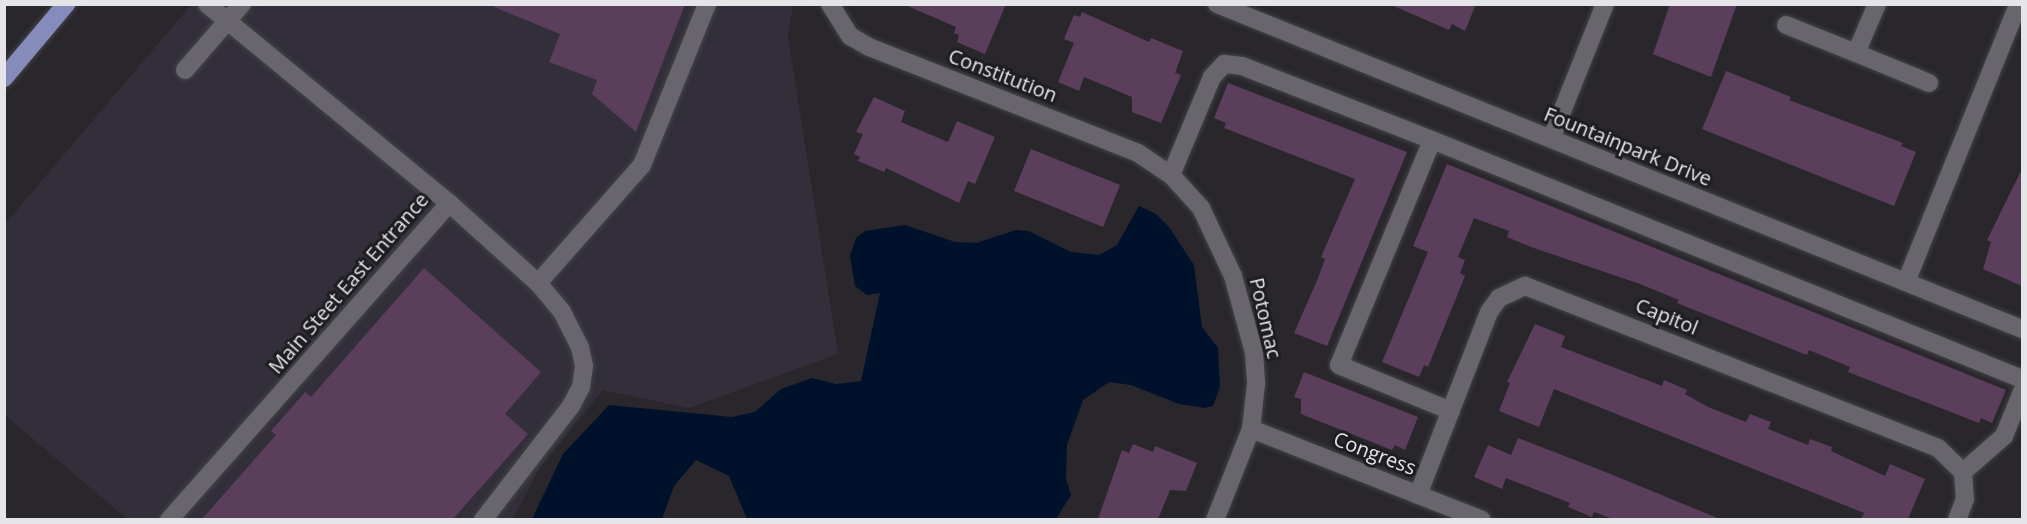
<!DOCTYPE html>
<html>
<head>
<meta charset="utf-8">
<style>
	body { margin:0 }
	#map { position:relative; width:2027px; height:524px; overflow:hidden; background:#29272c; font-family:"Open Sans",sans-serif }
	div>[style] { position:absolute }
	.built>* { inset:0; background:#332f3a }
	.water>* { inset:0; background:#00112b }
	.building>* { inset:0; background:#5b3e5c }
	.roads { filter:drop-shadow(0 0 2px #444347) drop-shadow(0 0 2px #444347) }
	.minor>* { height:18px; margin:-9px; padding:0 9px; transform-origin:9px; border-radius:9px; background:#68666c }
	.major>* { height:18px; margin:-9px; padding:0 9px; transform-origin:9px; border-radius:9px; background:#858bbb }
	span { translate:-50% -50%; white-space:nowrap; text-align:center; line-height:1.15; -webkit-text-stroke:6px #1f1d22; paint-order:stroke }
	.street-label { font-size:20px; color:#e5e4e8 }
	.frame { position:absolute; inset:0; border:6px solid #e5e4e8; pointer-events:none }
</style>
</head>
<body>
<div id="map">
	<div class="built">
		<div style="clip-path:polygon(191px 5px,793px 5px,788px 37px,838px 354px,689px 408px,603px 390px,539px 469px,513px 519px,127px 519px,5px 415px,5px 224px)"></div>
	</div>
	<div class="water">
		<div style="clip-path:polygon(1139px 206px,1156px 214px,1169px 227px,1194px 265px,1202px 327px,1218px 348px,1220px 387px,1213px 406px,1205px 408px,1179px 404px,1131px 385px,1109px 382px,1083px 400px,1067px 445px,1066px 479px,1071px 495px,1056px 519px,747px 519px,729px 476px,696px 460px,674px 486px,662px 519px,532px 519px,563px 454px,609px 405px,732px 417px,755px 412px,781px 389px,812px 378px,836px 384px,861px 381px,880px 293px,867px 295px,855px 286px,850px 256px,856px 238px,865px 231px,905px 225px,955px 242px,976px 243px,1016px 230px,1028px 231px,1071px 252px,1099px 255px,1117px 245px)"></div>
	</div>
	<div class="building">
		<div style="clip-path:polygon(487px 4px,685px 4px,636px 132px,592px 94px,597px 80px,549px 62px,560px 34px)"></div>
		<div style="clip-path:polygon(903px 4px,1006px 4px,985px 54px,957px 42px,959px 35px,954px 33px,956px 27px)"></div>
		<div style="clip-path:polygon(1389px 4px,1476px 4px,1465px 31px,1452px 24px,1449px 30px)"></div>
		<div style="clip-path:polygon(1670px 4px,1737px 4px,1711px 77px,1653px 54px)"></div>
		<div style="clip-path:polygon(1082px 12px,1149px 42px,1151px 38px,1183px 51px,1175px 73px,1181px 75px,1161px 123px,1132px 112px,1132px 97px,1084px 77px,1079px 91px,1058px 82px,1074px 43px,1064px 39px,1074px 15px,1080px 17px)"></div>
		<div style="clip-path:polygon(1726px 71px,1791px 97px,1789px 100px,1903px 143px,1901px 146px,1916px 152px,1894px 206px,1702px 129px)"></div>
		<div style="clip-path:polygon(1228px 83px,1407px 152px,1327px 346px,1294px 333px,1318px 278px,1325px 259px,1321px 257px,1355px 179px,1224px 128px,1226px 123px,1214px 118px)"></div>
		<div style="clip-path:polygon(874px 97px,905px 111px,901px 122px,948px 142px,957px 121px,995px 137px,975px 184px,968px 181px,959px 203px,886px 168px,884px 172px,858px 161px,860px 157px,854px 154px,863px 134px,856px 132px)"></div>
		<div style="clip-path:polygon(1031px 149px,1120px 185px,1103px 227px,1014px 191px)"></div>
		<div style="clip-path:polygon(1447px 164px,2006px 390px,1992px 423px,1981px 418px,1979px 423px,1848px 372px,1850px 367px,1809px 350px,1807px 355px,1677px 303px,1679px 300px,1640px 284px,1531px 247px,1507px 237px,1509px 231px,1474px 218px,1458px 257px,1465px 260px,1460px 273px,1465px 276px,1428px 367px,1424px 365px,1419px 377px,1382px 362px,1428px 252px,1413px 246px)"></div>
		<div style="clip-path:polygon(2022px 169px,2022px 286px,1983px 269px,1991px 242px,1987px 240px)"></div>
		<div style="clip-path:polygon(424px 268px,541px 372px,505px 414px,528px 434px,453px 519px,202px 519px,276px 435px,271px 431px,305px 392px,311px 397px)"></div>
		<div style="clip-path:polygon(1535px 324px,1565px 336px,1561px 347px,1662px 386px,1664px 380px,1687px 390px,1685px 394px,1708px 407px,1746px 422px,1750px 414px,1771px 422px,1768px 429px,1808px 445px,1810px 439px,1832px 447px,1831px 451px,1885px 476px,1890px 464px,1925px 479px,1908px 519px,1861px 519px,1864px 513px,1554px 389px,1539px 427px,1499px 411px,1510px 383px,1507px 382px)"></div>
		<div style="clip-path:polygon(1304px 372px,1418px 417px,1405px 450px,1395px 445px,1392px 450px,1301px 414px,1301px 399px,1294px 397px)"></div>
		<div style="clip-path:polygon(1518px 438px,1608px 473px,1720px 519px,1613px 519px,1594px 512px,1592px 517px,1568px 507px,1570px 503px,1506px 478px,1502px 489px,1474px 477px,1488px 445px,1511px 455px)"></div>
		<div style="clip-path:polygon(1133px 444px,1153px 452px,1155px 446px,1197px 463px,1186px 491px,1170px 490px,1158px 519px,1098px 519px,1122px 450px,1129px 453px)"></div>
	</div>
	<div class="roads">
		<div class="minor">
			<div style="left:830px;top:4px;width:38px;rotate:58deg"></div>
			<div style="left:850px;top:36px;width:22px;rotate:30deg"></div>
			<div style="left:869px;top:47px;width:289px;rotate:21.5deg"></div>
			<div style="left:1138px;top:153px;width:40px;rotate:34deg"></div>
			<div style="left:1171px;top:175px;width:45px;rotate:47.7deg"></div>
			<div style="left:1201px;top:208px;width:75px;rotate:64.8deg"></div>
			<div style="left:1233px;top:276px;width:80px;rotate:74.7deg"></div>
			<div style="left:1254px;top:353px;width:31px;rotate:86deg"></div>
			<div style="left:1256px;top:384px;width:45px;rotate:96.3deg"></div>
			<div style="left:1251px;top:429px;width:98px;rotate:111.6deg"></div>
			<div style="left:1217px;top:4px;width:868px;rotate:21.99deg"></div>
			<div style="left:1877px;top:4px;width:53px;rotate:113.2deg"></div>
			<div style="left:1856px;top:53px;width:79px;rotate:22.3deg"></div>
			<div style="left:1786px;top:25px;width:75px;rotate:21.8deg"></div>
			<div style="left:185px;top:70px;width:87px;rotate:-49.2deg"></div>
			<div style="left:1551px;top:139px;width:145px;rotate:-68.2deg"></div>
			<div style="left:1171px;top:175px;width:106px;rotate:-67.3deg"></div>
			<div style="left:1212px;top:77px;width:18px;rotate:-47deg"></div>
			<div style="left:1224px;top:64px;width:18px;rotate:6deg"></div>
			<div style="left:1242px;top:66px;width:204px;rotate:21.3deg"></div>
			<div style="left:449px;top:203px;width:120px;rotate:42deg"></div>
			<div style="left:538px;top:283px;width:38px;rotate:50deg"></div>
			<div style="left:562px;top:312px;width:39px;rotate:63deg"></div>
			<div style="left:580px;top:347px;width:19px;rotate:78deg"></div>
			<div style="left:584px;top:366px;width:21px;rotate:98deg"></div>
			<div style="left:581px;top:387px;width:21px;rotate:118deg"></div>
			<div style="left:571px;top:406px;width:144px;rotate:127.7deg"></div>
			<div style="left:1906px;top:282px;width:293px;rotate:-68deg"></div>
			<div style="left:538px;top:283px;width:157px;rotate:-48.6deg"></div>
			<div style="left:642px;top:165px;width:174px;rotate:-68deg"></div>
			<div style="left:1451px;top:411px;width:121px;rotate:-157.7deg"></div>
			<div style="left:1339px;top:365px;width:243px;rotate:-67.5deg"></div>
			<div style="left:1432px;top:140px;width:637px;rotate:22.05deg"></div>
			<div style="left:1251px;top:429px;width:248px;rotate:21.5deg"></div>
			<div style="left:1963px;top:472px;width:55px;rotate:-41.3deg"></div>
			<div style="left:2004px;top:436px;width:48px;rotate:-67.8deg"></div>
			<div style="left:1418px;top:495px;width:196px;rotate:-68.8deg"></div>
			<div style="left:1489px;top:312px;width:17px;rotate:-54deg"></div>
			<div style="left:1499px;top:298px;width:29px;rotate:-25deg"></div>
			<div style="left:1525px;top:286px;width:444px;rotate:21.4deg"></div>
			<div style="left:1938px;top:448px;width:35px;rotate:44deg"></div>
			<div style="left:1963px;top:472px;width:27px;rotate:86deg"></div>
			<div style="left:1965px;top:499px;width:22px;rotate:111deg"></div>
			<div style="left:169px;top:520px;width:423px;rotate:-48.5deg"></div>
			<div style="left:449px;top:203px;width:313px;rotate:-140.6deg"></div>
		</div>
		<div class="major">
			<div style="left:4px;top:78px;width:97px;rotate:-50deg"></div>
		</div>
	</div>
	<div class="street-label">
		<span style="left:1003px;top:75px;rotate:21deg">Constitution</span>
		<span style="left:1628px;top:146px;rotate:22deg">Fountainpark Drive</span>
		<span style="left:348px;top:283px;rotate:-49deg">Main Steet East Entrance</span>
		<span style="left:1667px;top:316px;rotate:22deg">Capitol</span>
		<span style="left:1266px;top:318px;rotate:77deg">Potomac</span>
		<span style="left:1375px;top:453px;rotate:21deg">Congress</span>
	</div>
	<div class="frame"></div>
</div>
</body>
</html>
